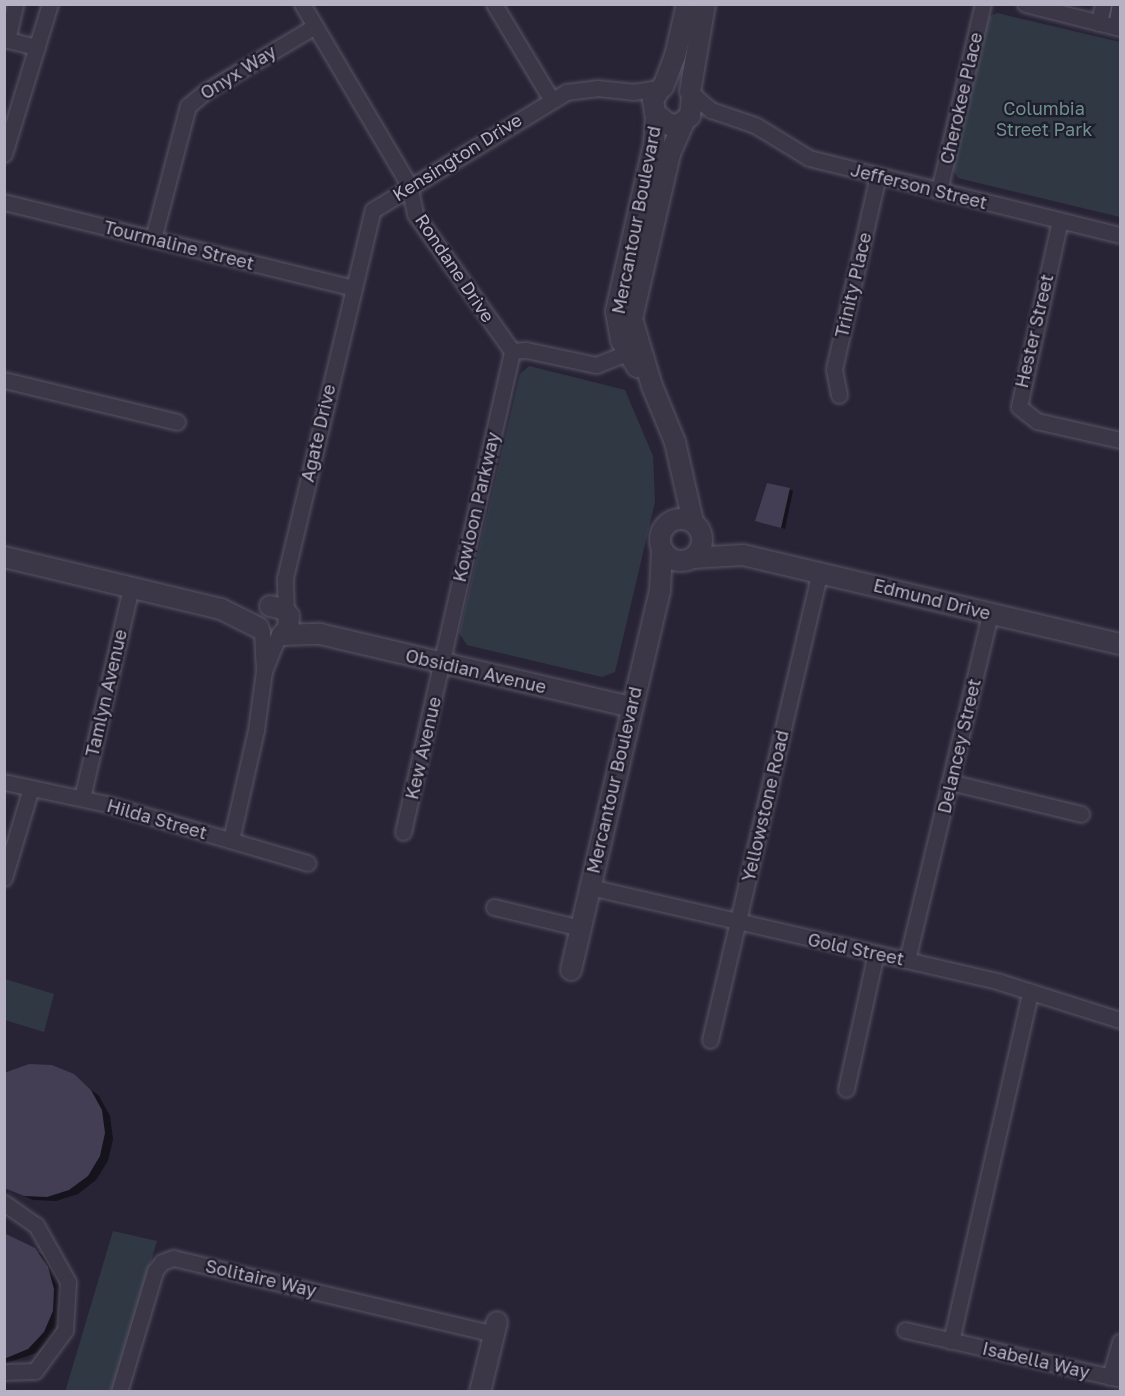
<!DOCTYPE html>
<html>
<head>
<meta charset="utf-8">
<style>
	body { margin:0 }
	#map { position:relative; width:1125px; height:1396px; overflow:hidden; background:#282436; font-family:"Golos Text",sans-serif }
	div>[style] { position:absolute }
	.green>* { inset:0; background:#303844 }
	.shadow>* { inset:0; background:#0007 }
	.building>* { inset:0; background:#433e54 }
	.roads { filter:drop-shadow(0 0 2px #595565) drop-shadow(0 0 2px #595565) }
	.minor>* { height:15px; margin:-7.5px; padding:0 7.5px; transform-origin:7.5px; border-radius:7.5px; background:#3b3747 }
	.tertiary>* { height:20px; margin:-10px; padding:0 10px; transform-origin:10px; border-radius:10px; background:#3b3747 }
	.tertiary>.ring { margin:-10px; padding:0; box-sizing:content-box; background:none; border:20px solid #3b3747; border-radius:50% }
	span { translate:-50% -50%; white-space:nowrap; text-align:center; line-height:1.15; -webkit-text-stroke:4.5px #201d2c; paint-order:stroke }
	.street-label { font-size:18px; color:#b7b2c3 }
	.park-label { font-size:18px; color:#6d918d }
	.frame { position:absolute; inset:0; border:6px solid #b7b2c3; pointer-events:none }
</style>
</head>
<body>
<div id="map">
	<div class="green">
		<div style="clip-path:polygon(997px 13px,1120px 42px,1120px 217px,958px 178px,953px 170px,989px 17px)"></div>
		<div style="clip-path:polygon(529px 366px,625px 390px,653px 456px,655px 502px,615px 672px,602px 677px,467px 645px,459px 633px,520px 374px)"></div>
		<div style="clip-path:polygon(5px 979px,54px 994px,44px 1032px,5px 1020px)"></div>
		<div style="clip-path:polygon(113px 1231px,157px 1241px,112px 1391px,65px 1392px)"></div>
	</div>
	<div class="shadow">
		<div style="clip-path:polygon(789px 489px,793px 491px,785px 529px,756px 520px)"></div>
		<div style="clip-path:polygon(73px 1075px,99px 1096px,110px 1116px,113px 1139px,108px 1161px,96px 1180px,78px 1194px,56px 1201px,33px 1200px,12px 1191px,4px 1187px)"></div>
		<div style="clip-path:polygon(4px 1234px,43px 1255px,56px 1273px,62px 1294px,61px 1317px,52px 1337px,36px 1353px,4px 1364px)"></div>
	</div>
	<div class="building">
		<div style="clip-path:polygon(767px 483px,790px 488px,781px 528px,755px 521px)"></div>
		<div style="clip-path:polygon(29px 1064px,52px 1065px,74px 1074px,91px 1090px,102px 1110px,105px 1133px,100px 1156px,88px 1176px,69px 1190px,47px 1197px,24px 1196px,4px 1188px,4px 1073px)"></div>
		<div style="clip-path:polygon(4px 1233px,35px 1248px,48px 1267px,54px 1289px,53px 1311px,44px 1332px,28px 1349px,4px 1359px)"></div>
	</div>
	<div class="roads">
		<div class="minor">
			<div style="left:302px;top:4px;width:210px;rotate:59.4deg"></div>
			<div style="left:409px;top:185px;width:30px;rotate:78deg"></div>
			<div style="left:415px;top:214px;width:168px;rotate:54.7deg"></div>
			<div style="left:512px;top:351px;width:14px;rotate:-4deg"></div>
			<div style="left:526px;top:350px;width:72px;rotate:12.1deg"></div>
			<div style="left:596px;top:365px;width:44px;rotate:-21.3deg"></div>
			<div style="left:494px;top:4px;width:111px;rotate:59deg"></div>
			<div style="left:1025px;top:4px;width:98px;rotate:14.2deg"></div>
			<div style="left:1099px;top:23px;width:19px;rotate:-78deg"></div>
			<div style="left:1116px;top:27px;width:22px;rotate:-80deg"></div>
			<div style="left:4px;top:39px;width:34px;rotate:14deg"></div>
			<div style="left:7px;top:40px;width:37px;rotate:-77deg"></div>
			<div style="left:690px;top:92px;width:28px;rotate:41deg"></div>
			<div style="left:711px;top:110px;width:46px;rotate:18.8deg"></div>
			<div style="left:755px;top:125px;width:63px;rotate:31.4deg"></div>
			<div style="left:809px;top:158px;width:320px;rotate:13.9deg"></div>
			<div style="left:4px;top:154px;width:157px;rotate:-73deg"></div>
			<div style="left:939px;top:191px;width:192px;rotate:-76.8deg"></div>
			<div style="left:4px;top:202px;width:359px;rotate:13.8deg"></div>
			<div style="left:1060px;top:220px;width:191px;rotate:102.4deg"></div>
			<div style="left:1019px;top:407px;width:23px;rotate:38deg"></div>
			<div style="left:1037px;top:421px;width:85px;rotate:12.9deg"></div>
			<div style="left:153px;top:239px;width:138px;rotate:-75.3deg"></div>
			<div style="left:188px;top:106px;width:23px;rotate:-40deg"></div>
			<div style="left:206px;top:91px;width:127px;rotate:-30.8deg"></div>
			<div style="left:4px;top:380px;width:178px;rotate:13.6deg"></div>
			<div style="left:839px;top:395px;width:26px;rotate:-101deg"></div>
			<div style="left:834px;top:369px;width:198px;rotate:-77.2deg"></div>
			<div style="left:286px;top:612px;width:34px;rotate:-92deg"></div>
			<div style="left:285px;top:578px;width:378px;rotate:-76.6deg"></div>
			<div style="left:373px;top:210px;width:226px;rotate:-31.4deg"></div>
			<div style="left:566px;top:92px;width:31px;rotate:-7deg"></div>
			<div style="left:597px;top:88px;width:36px;rotate:6deg"></div>
			<div style="left:633px;top:92px;width:30px;rotate:-9deg"></div>
			<div style="left:264px;top:671px;width:37px;rotate:-68deg"></div>
			<div style="left:278px;top:637px;width:4px;rotate:-27deg"></div>
			<div style="left:4px;top:782px;width:105px;rotate:12.1deg"></div>
			<div style="left:107px;top:804px;width:209px;rotate:16.4deg"></div>
			<div style="left:950px;top:782px;width:135px;rotate:13.7deg"></div>
			<div style="left:82px;top:798px;width:217px;rotate:-76.9deg"></div>
			<div style="left:403px;top:832px;width:493px;rotate:-77.2deg"></div>
			<div style="left:231px;top:840px;width:113px;rotate:-77.2deg"></div>
			<div style="left:256px;top:730px;width:60px;rotate:-82.3deg"></div>
			<div style="left:264px;top:671px;width:40px;rotate:-92.9deg"></div>
			<div style="left:4px;top:878px;width:94px;rotate:-73.3deg"></div>
			<div style="left:590px;top:887px;width:421px;rotate:13deg"></div>
			<div style="left:1000px;top:982px;width:126px;rotate:17.6deg"></div>
			<div style="left:494px;top:907px;width:89px;rotate:13.7deg"></div>
			<div style="left:907px;top:960px;width:357px;rotate:-76.5deg"></div>
			<div style="left:710px;top:1040px;width:481px;rotate:-76.8deg"></div>
			<div style="left:846px;top:1089px;width:139px;rotate:-77.6deg"></div>
			<div style="left:4px;top:1203px;width:39px;rotate:35deg"></div>
			<div style="left:36px;top:1225px;width:65px;rotate:60.7deg"></div>
			<div style="left:68px;top:1282px;width:48px;rotate:93.6deg"></div>
			<div style="left:65px;top:1330px;width:51px;rotate:126.2deg"></div>
			<div style="left:35px;top:1371px;width:31px;rotate:178deg"></div>
			<div style="left:905px;top:1330px;width:221px;rotate:12.8deg"></div>
			<div style="left:951px;top:1341px;width:358px;rotate:-77.2deg"></div>
			<div style="left:1110px;top:1377px;width:37px;rotate:-74deg"></div>
			<div style="left:119px;top:1392px;width:126px;rotate:-73.4deg"></div>
			<div style="left:155px;top:1271px;width:11px;rotate:-52deg"></div>
			<div style="left:162px;top:1262px;width:12px;rotate:-20deg"></div>
			<div style="left:173px;top:1258px;width:330px;rotate:13.3deg"></div>
		</div>
		<div class="tertiary">
			<div style="left:663px;top:87px;width:33px;rotate:-69deg"></div>
			<div style="left:675px;top:56px;width:53px;rotate:-77deg"></div>
			<div style="left:660px;top:89px;width:13px;rotate:122deg"></div>
			<div style="left:653px;top:100px;width:13px;rotate:81deg"></div>
			<div style="left:655px;top:113px;width:19px;rotate:39deg"></div>
			<div style="left:670px;top:125px;width:10px;rotate:-6deg"></div>
			<div style="left:680px;top:124px;width:13px;rotate:-39deg"></div>
			<div style="left:690px;top:116px;width:20px;rotate:-84deg"></div>
			<div style="left:690px;top:92px;width:89px;rotate:-80.3deg"></div>
			<div style="left:684px;top:122px;width:35px;rotate:114deg"></div>
			<div style="left:670px;top:154px;width:169px;rotate:103deg"></div>
			<div style="left:632px;top:319px;width:70px;rotate:73.4deg"></div>
			<div style="left:652px;top:386px;width:61px;rotate:67.7deg"></div>
			<div style="left:675px;top:442px;width:82px;rotate:77.3deg"></div>
			<div style="left:637px;top:367px;width:31px;rotate:-121deg"></div>
			<div style="left:621px;top:340px;width:29px;rotate:-100deg"></div>
			<div style="left:616px;top:311px;width:171px;rotate:-77.2deg"></div>
			<div style="left:654px;top:144px;width:28px;rotate:-86deg"></div>
			<div class="ring" style="left:660px;top:519px;width:22px;height:22px"></div>
			<div style="left:4px;top:557px;width:223px;rotate:13.5deg"></div>
			<div style="left:221px;top:609px;width:42px;rotate:26.6deg"></div>
			<div style="left:693px;top:558px;width:50px;rotate:-3.4deg"></div>
			<div style="left:743px;top:555px;width:387px;rotate:13.3deg"></div>
			<div style="left:270px;top:606px;width:13px;rotate:13deg"></div>
			<div style="left:283px;top:609px;width:9px;rotate:49deg"></div>
			<div style="left:289px;top:616px;width:13px;rotate:94deg"></div>
			<div style="left:288px;top:629px;width:8px;rotate:135deg"></div>
			<div style="left:282px;top:635px;width:38px;rotate:-2deg"></div>
			<div style="left:320px;top:634px;width:319px;rotate:13.2deg"></div>
			<div style="left:571px;top:970px;width:389px;rotate:-76.8deg"></div>
			<div style="left:660px;top:591px;width:42px;rotate:-87.3deg"></div>
			<div style="left:480px;top:1392px;width:72px;rotate:-76.3deg"></div>
		</div>
	</div>
	<div class="street-label">
		<span style="left:238px;top:72px;rotate:-32deg">Onyx Way</span>
		<span style="left:961px;top:98px;rotate:-77deg">Cherokee Place</span>
		<span style="left:457px;top:157px;rotate:-32deg">Kensington Drive</span>
		<span style="left:919px;top:186px;rotate:14deg">Jefferson Street</span>
		<span style="left:636px;top:220px;rotate:-79deg">Mercantour Boulevard</span>
		<span style="left:179px;top:245px;rotate:14deg">Tourmaline Street</span>
		<span style="left:455px;top:268px;rotate:56deg">Rondane Drive</span>
		<span style="left:853px;top:285px;rotate:-77deg">Trinity Place</span>
		<span style="left:1034px;top:331px;rotate:-77deg">Hester Street</span>
		<span style="left:318px;top:433px;rotate:-77deg">Agate Drive</span>
		<span style="left:476px;top:507px;rotate:-77deg">Kowloon Parkway</span>
		<span style="left:932px;top:599px;rotate:14deg">Edmund Drive</span>
		<span style="left:476px;top:671px;rotate:13deg">Obsidian Avenue</span>
		<span style="left:106px;top:693px;rotate:-77deg">Tamlyn Avenue</span>
		<span style="left:959px;top:746px;rotate:-77deg">Delancey Street</span>
		<span style="left:423px;top:748px;rotate:-77deg">Kew Avenue</span>
		<span style="left:614px;top:780px;rotate:-77deg">Mercantour Boulevard</span>
		<span style="left:765px;top:806px;rotate:-77deg">Yellowstone Road</span>
		<span style="left:157px;top:819px;rotate:16deg">Hilda Street</span>
		<span style="left:856px;top:949px;rotate:12deg">Gold Street</span>
		<span style="left:261px;top:1278px;rotate:13deg">Solitaire Way</span>
		<span style="left:1036px;top:1360px;rotate:13deg">Isabella Way</span>
	</div>
	<div class="park-label">
		<span style="left:1044px;top:119px">Columbia<br>Street Park</span>
	</div>
	<div class="frame"></div>
</div>
</body>
</html>
